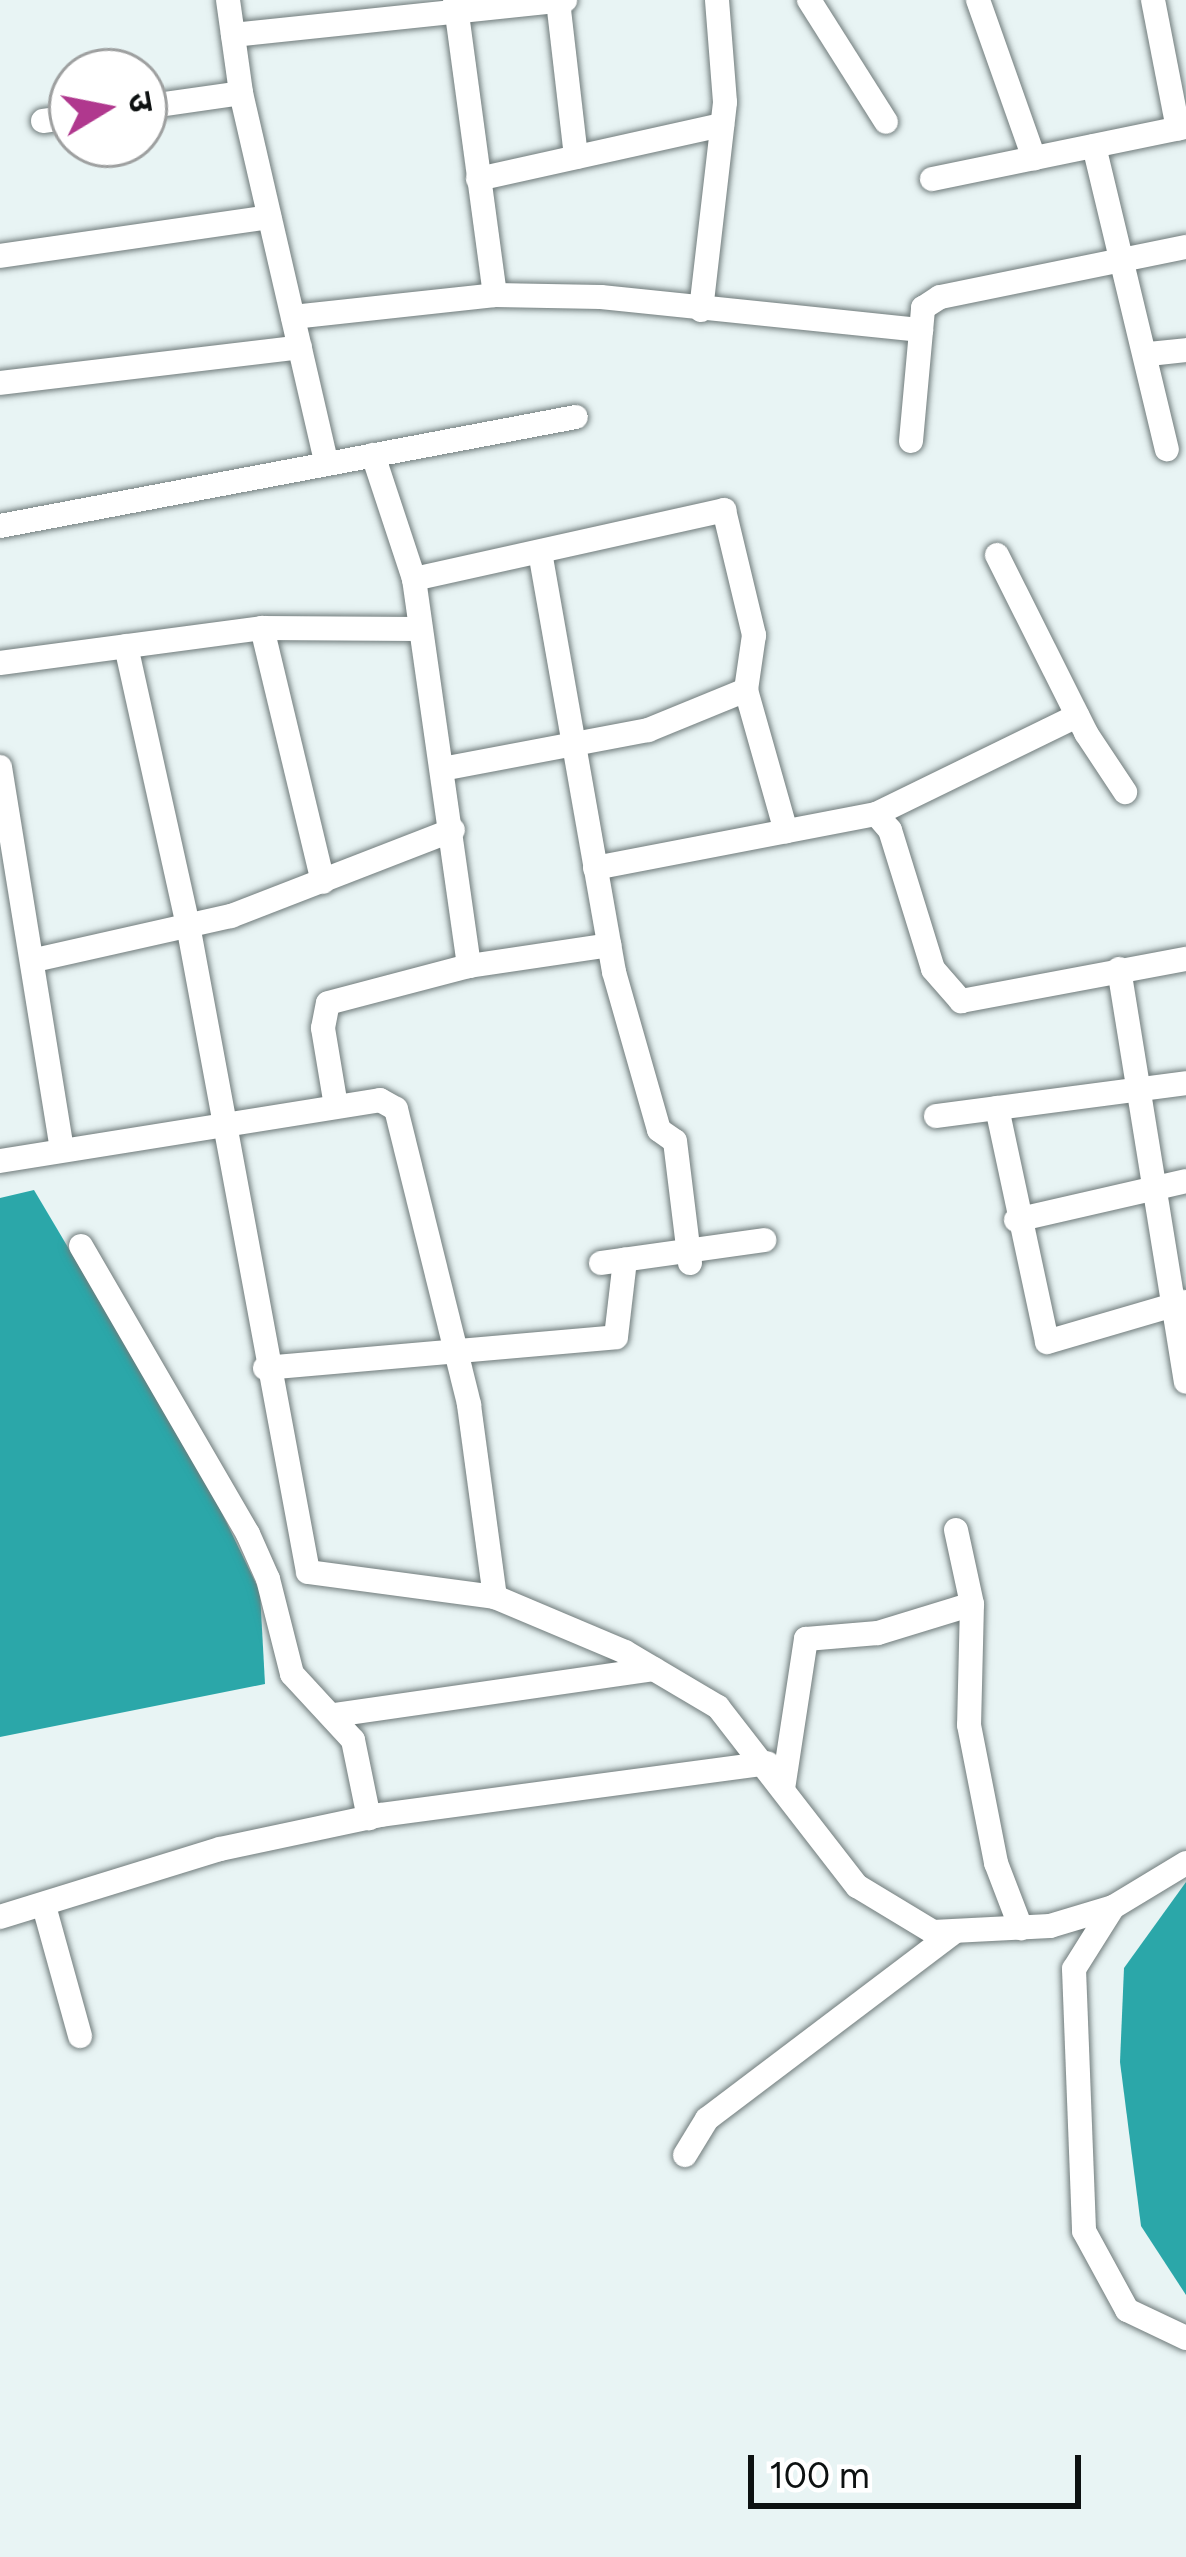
<!DOCTYPE html>
<html>
<head>
<meta charset="utf-8">
<style>
	body { margin:0 }
	#map { position:relative; width:1186px; height:2557px; overflow:hidden; background:#e8f4f4; font-family:Figtree,"Noto Sans Devanagari",sans-serif }
	div>[style] { position:absolute }
	.water>* { inset:0; background:#2ba7a9 }
	.roads { filter:drop-shadow(0 0 3px #707b7b) drop-shadow(0 0 3px #707b7b) }
	.minor>* { height:24px; margin:-12px; padding:0 12px; transform-origin:12px; border-radius:12px; background:#fff }
	span { translate:-50% -50%; white-space:nowrap; text-align:center; line-height:1.15; -webkit-text-stroke:9px #fff; paint-order:stroke }
	.north { position:absolute; left:48px; top:48px; width:120px; height:120px; box-sizing:border-box; background:#fff; border:3px solid #9ea0a0; border-radius:50%; rotate:80deg; font-size:33px; font-weight:700; line-height:48px; text-align:center; color:#0d1111 }
	.north::after { content:''; display:block; margin:auto; width:42px; height:54px; background:#b0388e; clip-path:polygon(50% 0,100% 100%,50% 72%,0 100%) }
	.scale { position:absolute; left:748px; top:2455px; width:333px; height:54px; box-sizing:border-box; border:6px solid #0d1111; border-top:0; padding-left:15px; font-size:36px; line-height:42px; white-space:nowrap; color:#0d1111; -webkit-text-stroke:9px #fff; paint-order:stroke }
</style>
</head>
<body>
<div id="map">
	<div class="water">
		<div style="clip-path:polygon(34px 1190px,206px 1480px,260px 1592px,265px 1684px,0 1737px,0 1198px)"></div>
		<div style="clip-path:polygon(1186px 1882px,1186px 2295px,1141px 2226px,1120px 2062px,1124px 1968px)"></div>
	</div>
	<div class="roads">
		<div class="minor">
			<div style="left:228px;top:0;width:94px;rotate:82deg"></div>
			<div style="left:241px;top:93px;width:377px;rotate:77deg"></div>
			<div style="left:809px;top:0;width:144px;rotate:57.7deg"></div>
			<div style="left:978px;top:0;width:168px;rotate:70.5deg"></div>
			<div style="left:1153px;top:0;width:131px;rotate:79deg"></div>
			<div style="left:558px;top:1px;width:157px;rotate:83.4deg"></div>
			<div style="left:233px;top:35px;width:334px;rotate:-6deg"></div>
			<div style="left:144px;top:107px;width:98px;rotate:-8.2deg"></div>
			<div style="left:43px;top:121px;width:29px;rotate:-8deg"></div>
			<div style="left:1094px;top:146px;width:312px;rotate:76.5deg"></div>
			<div style="left:478px;top:179px;width:250px;rotate:-12.5deg"></div>
			<div style="left:932px;top:179px;width:259px;rotate:-11.6deg"></div>
			<div style="left:0;top:256px;width:272px;rotate:-8.2deg"></div>
			<div style="left:495px;top:295px;width:106px;rotate:1.1deg"></div>
			<div style="left:601px;top:297px;width:322px;rotate:5.9deg"></div>
			<div style="left:701px;top:310px;width:209px;rotate:-83.4deg"></div>
			<div style="left:725px;top:102px;width:102px;rotate:-94.5deg"></div>
			<div style="left:293px;top:317px;width:203px;rotate:-6.2deg"></div>
			<div style="left:495px;top:295px;width:298px;rotate:-97.7deg"></div>
			<div style="left:1149px;top:354px;width:37px;rotate:-6deg"></div>
			<div style="left:0;top:383px;width:302px;rotate:-6.8deg"></div>
			<div style="left:911px;top:441px;width:134px;rotate:-84.8deg"></div>
			<div style="left:923px;top:308px;width:20px;rotate:-33deg"></div>
			<div style="left:940px;top:297px;width:251px;rotate:-11.5deg"></div>
			<div style="left:373px;top:455px;width:131px;rotate:71.7deg"></div>
			<div style="left:414px;top:579px;width:391px;rotate:81.9deg"></div>
			<div style="left:0;top:526px;width:586px;rotate:-10.72deg"></div>
			<div style="left:540px;top:552px;width:426px;rotate:80deg"></div>
			<div style="left:614px;top:972px;width:164px;rotate:74.1deg"></div>
			<div style="left:659px;top:1130px;width:19px;rotate:35deg"></div>
			<div style="left:675px;top:1141px;width:123px;rotate:83deg"></div>
			<div style="left:997px;top:555px;width:199px;rotate:63.4deg"></div>
			<div style="left:1086px;top:733px;width:71px;rotate:56.5deg"></div>
			<div style="left:414px;top:579px;width:318px;rotate:-12.5deg"></div>
			<div style="left:724px;top:510px;width:129px;rotate:76.5deg"></div>
			<div style="left:754px;top:635px;width:56px;rotate:98.3deg"></div>
			<div style="left:746px;top:690px;width:147px;rotate:74.2deg"></div>
			<div style="left:262px;top:628px;width:261px;rotate:76.5deg"></div>
			<div style="left:126px;top:646px;width:286px;rotate:77.5deg"></div>
			<div style="left:188px;top:925px;width:658px;rotate:79.49deg"></div>
			<div style="left:308px;top:1572px;width:189px;rotate:7.6deg"></div>
			<div style="left:495px;top:1597px;width:141px;rotate:22.9deg"></div>
			<div style="left:625px;top:1652px;width:108px;rotate:30.6deg"></div>
			<div style="left:718px;top:1707px;width:227px;rotate:52.2deg"></div>
			<div style="left:857px;top:1886px;width:89px;rotate:31.2deg"></div>
			<div style="left:933px;top:1932px;width:117px;rotate:-2.9deg"></div>
			<div style="left:1050px;top:1926px;width:66px;rotate:-16.8deg"></div>
			<div style="left:0;top:663px;width:264px;rotate:-7.6deg"></div>
			<div style="left:262px;top:628px;width:155px;rotate:0.4deg"></div>
			<div style="left:0;top:767px;width:386px;rotate:80.8deg"></div>
			<div style="left:442px;top:769px;width:210px;rotate:-10.7deg"></div>
			<div style="left:648px;top:730px;width:106px;rotate:-22.2deg"></div>
			<div style="left:876px;top:814px;width:224px;rotate:-26deg"></div>
			<div style="left:595px;top:868px;width:286px;rotate:-10.9deg"></div>
			<div style="left:876px;top:814px;width:21px;rotate:49deg"></div>
			<div style="left:890px;top:830px;width:145px;rotate:72.8deg"></div>
			<div style="left:933px;top:969px;width:43px;rotate:48.8deg"></div>
			<div style="left:961px;top:1001px;width:229px;rotate:-10.6deg"></div>
			<div style="left:35px;top:960px;width:201px;rotate:-12.7deg"></div>
			<div style="left:231px;top:916px;width:238px;rotate:-21.2deg"></div>
			<div style="left:1119px;top:969px;width:418px;rotate:80.8deg"></div>
			<div style="left:336px;top:1106px;width:79px;rotate:-99.5deg"></div>
			<div style="left:323px;top:1028px;width:25px;rotate:-79deg"></div>
			<div style="left:328px;top:1003px;width:146px;rotate:-14.7deg"></div>
			<div style="left:469px;top:966px;width:142px;rotate:-8.5deg"></div>
			<div style="left:997px;top:1108px;width:239px;rotate:77.9deg"></div>
			<div style="left:1047px;top:1342px;width:143px;rotate:-16.3deg"></div>
			<div style="left:936px;top:1116px;width:252px;rotate:-7.5deg"></div>
			<div style="left:0;top:1161px;width:385px;rotate:-9.1deg"></div>
			<div style="left:380px;top:1100px;width:18px;rotate:29deg"></div>
			<div style="left:396px;top:1109px;width:305px;rotate:76.1deg"></div>
			<div style="left:469px;top:1405px;width:194px;rotate:82.3deg"></div>
			<div style="left:1016px;top:1220px;width:174px;rotate:-12.9deg"></div>
			<div style="left:81px;top:1246px;width:333px;rotate:59.9deg"></div>
			<div style="left:248px;top:1534px;width:49px;rotate:66deg"></div>
			<div style="left:268px;top:1579px;width:98px;rotate:75.8deg"></div>
			<div style="left:292px;top:1674px;width:90px;rotate:47.3deg"></div>
			<div style="left:353px;top:1740px;width:80px;rotate:78.4deg"></div>
			<div style="left:601px;top:1263px;width:165px;rotate:-8deg"></div>
			<div style="left:265px;top:1368px;width:352px;rotate:-5deg"></div>
			<div style="left:616px;top:1337px;width:78px;rotate:-83.3deg"></div>
			<div style="left:956px;top:1530px;width:76px;rotate:77.8deg"></div>
			<div style="left:972px;top:1604px;width:121px;rotate:91.4deg"></div>
			<div style="left:969px;top:1725px;width:141px;rotate:78.9deg"></div>
			<div style="left:996px;top:1863px;width:70px;rotate:69deg"></div>
			<div style="left:335px;top:1715px;width:322px;rotate:-8.2deg"></div>
			<div style="left:783px;top:1789px;width:152px;rotate:-81.3deg"></div>
			<div style="left:806px;top:1639px;width:72px;rotate:-4.8deg"></div>
			<div style="left:878px;top:1633px;width:98px;rotate:-17.1deg"></div>
			<div style="left:1186px;top:1863px;width:85px;rotate:148.9deg"></div>
			<div style="left:1113px;top:1907px;width:73px;rotate:122.2deg"></div>
			<div style="left:1074px;top:1969px;width:262px;rotate:87.8deg"></div>
			<div style="left:1084px;top:2231px;width:90px;rotate:61.4deg"></div>
			<div style="left:1127px;top:2310px;width:65px;rotate:25.4deg"></div>
			<div style="left:44px;top:1906px;width:135px;rotate:74.5deg"></div>
			<div style="left:0;top:1917px;width:230px;rotate:-17.2deg"></div>
			<div style="left:220px;top:1849px;width:164px;rotate:-12deg"></div>
			<div style="left:380px;top:1815px;width:391px;rotate:-7.6deg"></div>
			<div style="left:685px;top:2155px;width:42px;rotate:-58.6deg"></div>
			<div style="left:707px;top:2119px;width:310px;rotate:-37.1deg"></div>
		</div>
	</div>
	<div class="north">उ</div>
	<div class="scale">100 m</div>
</div>
</body>
</html>
